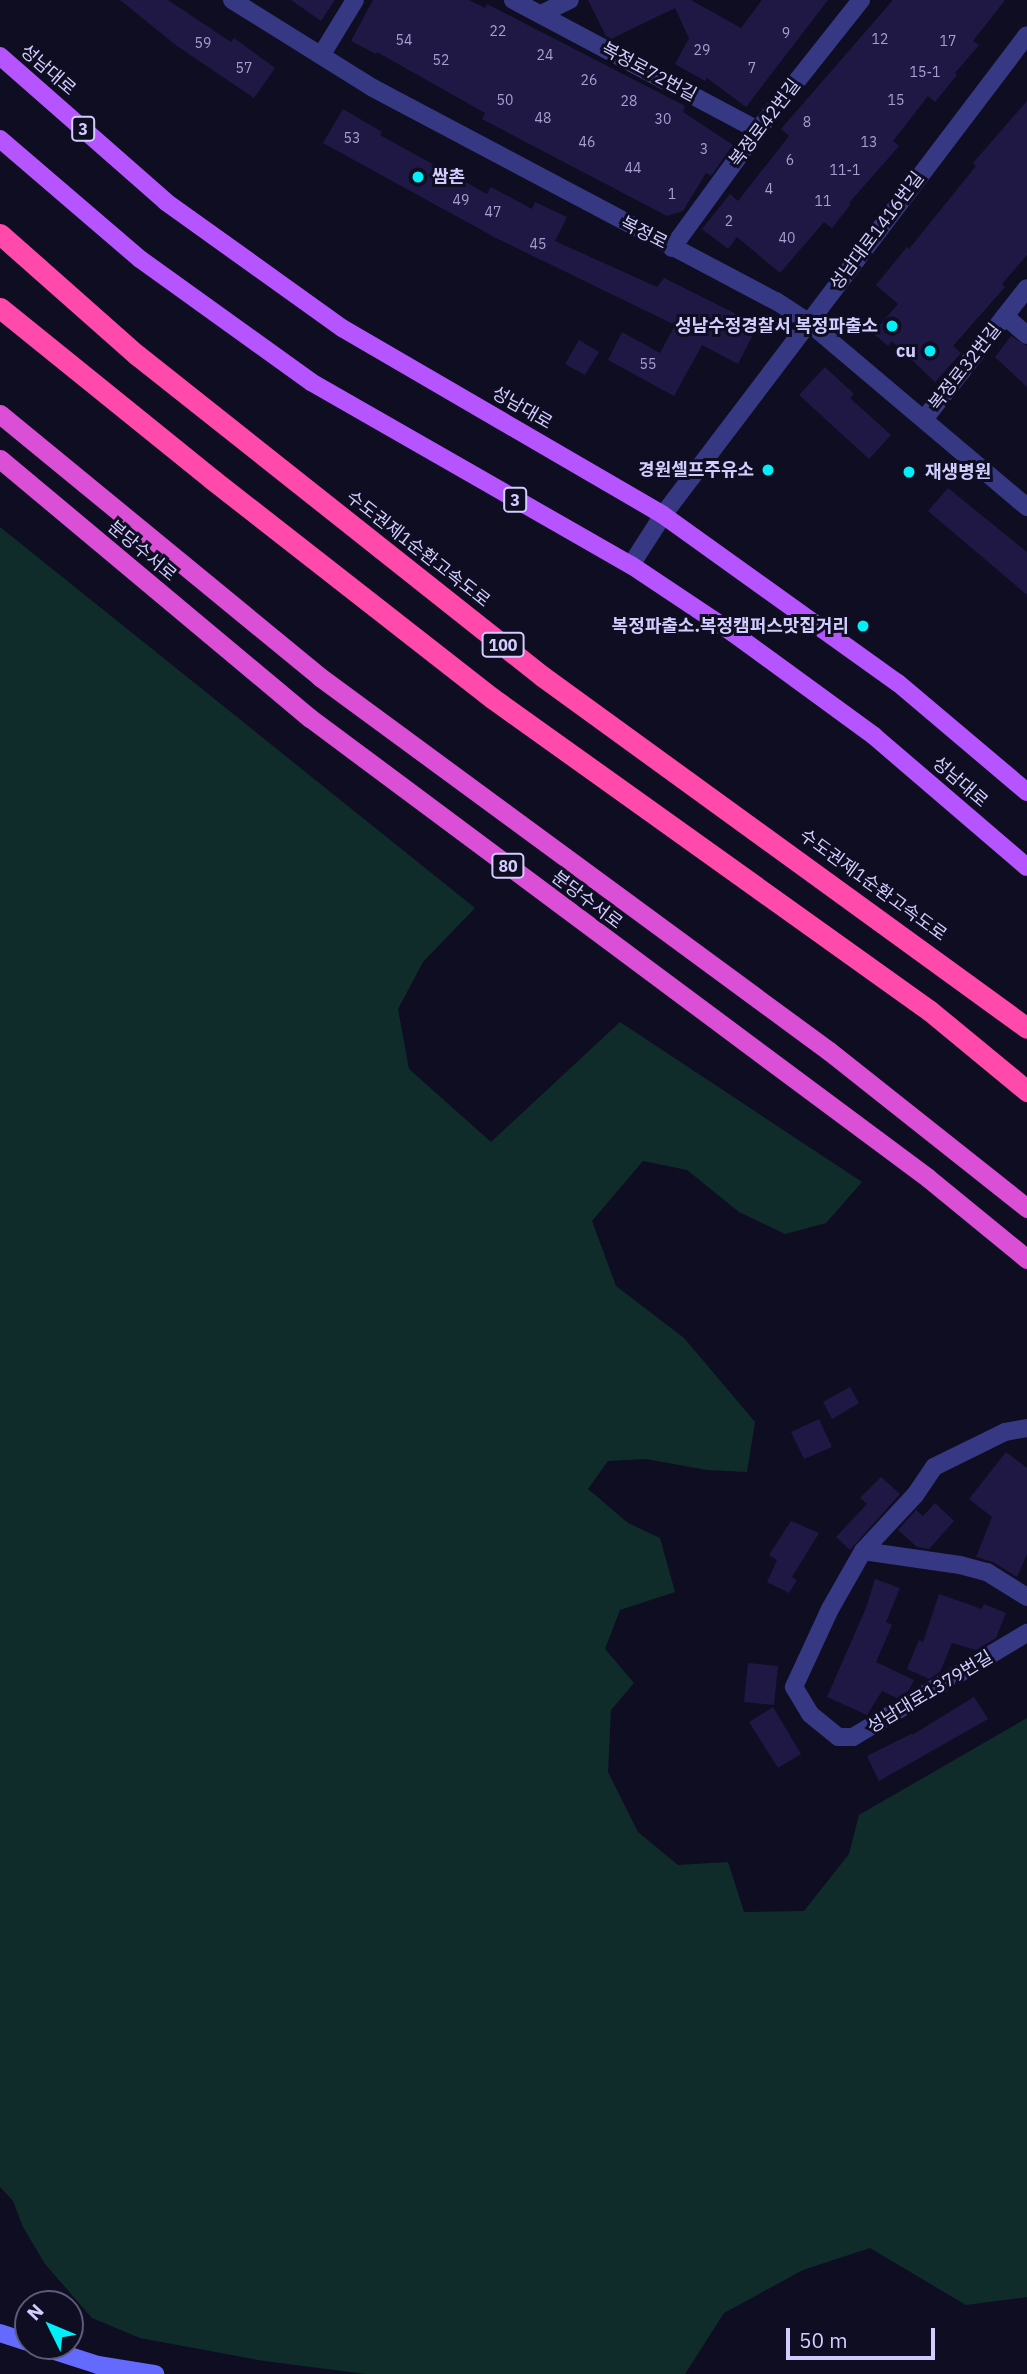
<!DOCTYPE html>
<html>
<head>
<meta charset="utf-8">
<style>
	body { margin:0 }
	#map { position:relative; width:1027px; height:2374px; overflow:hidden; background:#0f0d22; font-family:"IBM Plex Sans","Noto Sans KR",sans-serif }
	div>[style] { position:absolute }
	.green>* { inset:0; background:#102c2a }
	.building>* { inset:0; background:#1f1844 }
	.minor>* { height:18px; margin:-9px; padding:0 9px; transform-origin:9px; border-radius:9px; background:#363883 }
	.tertiary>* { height:18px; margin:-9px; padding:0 9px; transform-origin:9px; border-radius:9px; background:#363883 }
	.secondary>* { height:18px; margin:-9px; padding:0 9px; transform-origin:9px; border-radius:9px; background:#656aff }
	.primary>* { height:18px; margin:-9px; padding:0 9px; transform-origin:9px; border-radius:9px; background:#b655ff }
	.trunk>* { height:19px; margin:-9.5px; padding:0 9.5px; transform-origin:9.5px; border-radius:9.5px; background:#da4fd5 }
	.motorway>* { height:21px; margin:-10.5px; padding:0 10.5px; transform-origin:10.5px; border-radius:10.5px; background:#ff49ab }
	.dots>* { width:19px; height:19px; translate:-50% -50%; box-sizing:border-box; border:4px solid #0f0d22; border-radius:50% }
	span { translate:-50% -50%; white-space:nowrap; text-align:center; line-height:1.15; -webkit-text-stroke:6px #0f0d22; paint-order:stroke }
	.number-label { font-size:14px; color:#a4a0d0 }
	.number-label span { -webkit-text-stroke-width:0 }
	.shield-label span { padding:2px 5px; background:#0f0d22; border:2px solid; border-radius:5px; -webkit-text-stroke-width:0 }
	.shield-label { font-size:16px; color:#d1ceff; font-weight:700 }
	.street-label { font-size:18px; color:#d1ceff }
	.poi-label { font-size:18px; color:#d1ceff; font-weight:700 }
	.left { translate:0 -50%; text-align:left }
	.right { translate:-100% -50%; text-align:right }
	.north { position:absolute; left:14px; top:2290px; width:70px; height:70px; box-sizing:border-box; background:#0f0d22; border:2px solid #5d5a7a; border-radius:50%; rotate:313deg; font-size:19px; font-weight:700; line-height:28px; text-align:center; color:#d1ceff }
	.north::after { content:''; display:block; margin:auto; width:24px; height:32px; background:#00eff9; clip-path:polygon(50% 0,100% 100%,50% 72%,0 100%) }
	.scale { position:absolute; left:786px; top:2328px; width:149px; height:32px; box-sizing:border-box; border:4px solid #d1ceff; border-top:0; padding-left:9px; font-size:21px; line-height:24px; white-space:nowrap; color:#d1ceff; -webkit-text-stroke:5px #0f0d22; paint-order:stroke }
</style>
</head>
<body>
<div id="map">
	<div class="green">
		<div style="clip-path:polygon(0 527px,475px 908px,423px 962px,398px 1009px,409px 1069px,491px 1142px,620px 1022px,862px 1182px,826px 1223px,785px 1234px,739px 1212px,687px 1170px,643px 1161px,592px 1221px,616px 1286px,684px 1338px,755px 1422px,747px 1472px,707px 1470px,646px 1459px,608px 1461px,588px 1489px,628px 1523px,660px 1538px,675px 1592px,620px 1610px,605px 1649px,634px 1683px,611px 1710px,608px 1772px,638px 1832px,678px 1865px,728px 1862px,744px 1912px,804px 1911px,849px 1854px,859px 1815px,1027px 1718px,1027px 2297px,966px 2305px,870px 2248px,803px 2270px,724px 2313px,685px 2374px,366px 2374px,264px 2361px,140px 2338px,92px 2318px,45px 2264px,23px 2227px,13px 2201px,0 2187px)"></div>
	</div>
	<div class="building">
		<div style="clip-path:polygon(120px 0,168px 0,231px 42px,234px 38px,275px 68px,254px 98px,177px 46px)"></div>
		<div style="clip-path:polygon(291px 0,335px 0,321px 21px)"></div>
		<div style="clip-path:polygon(373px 0,469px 0,485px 8px,487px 4px,685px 106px,683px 112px,733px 145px,711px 176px,706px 173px,683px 211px,667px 216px,482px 119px,485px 113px,377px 52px,376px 54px,351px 41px)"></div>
		<div style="clip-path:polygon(588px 0,691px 0,741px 28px,762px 0,828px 0,746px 107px,707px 78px,705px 81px,675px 64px,689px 38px,675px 8px,611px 39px,606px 36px)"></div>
		<div style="clip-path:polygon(893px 0,1005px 0,973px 41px,979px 45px,955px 73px,957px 75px,935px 102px,928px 96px,893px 141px,899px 146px,849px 203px,851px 204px,832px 228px,824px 222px,780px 273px,737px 237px,728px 249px,702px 229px,730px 194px,738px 201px,789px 136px,781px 129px)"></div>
		<div style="clip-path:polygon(1027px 101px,1027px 255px,1002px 284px,1005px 287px,953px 346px,961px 353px,935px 382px,892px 341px,888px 346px,873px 333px,898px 304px,876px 285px,907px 247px,909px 249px,976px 166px,973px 163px)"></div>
		<div style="clip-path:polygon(343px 109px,382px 132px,380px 135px,487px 194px,491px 187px,532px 209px,535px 202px,567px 217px,555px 241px,657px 287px,664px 278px,758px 325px,738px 364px,702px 345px,674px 396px,608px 360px,622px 332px,660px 353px,675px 325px,496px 238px,323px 143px)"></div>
		<div style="clip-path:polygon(1011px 336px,1027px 346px,1027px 387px,995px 357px)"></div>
		<div style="clip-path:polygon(579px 340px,599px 352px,585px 375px,565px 364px)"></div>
		<div style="clip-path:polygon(825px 367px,854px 394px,850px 398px,891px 435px,869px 459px,799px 395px)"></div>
		<div style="clip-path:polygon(948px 488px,1027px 552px,1027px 595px,928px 511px)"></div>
		<div style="clip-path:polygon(850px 1387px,859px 1403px,832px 1419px,823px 1402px)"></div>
		<div style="clip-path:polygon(819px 1419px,832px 1447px,804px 1459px,791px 1432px)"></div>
		<div style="clip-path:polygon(1006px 1452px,1027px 1468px,1027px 1554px,1017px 1577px,993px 1562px,976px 1557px,992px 1517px,969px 1499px)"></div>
		<div style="clip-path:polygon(881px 1477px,900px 1494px,850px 1550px,836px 1537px,867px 1504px,860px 1498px)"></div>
		<div style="clip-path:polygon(935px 1503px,954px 1521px,929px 1549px,917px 1547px,898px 1530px,916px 1510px,923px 1516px)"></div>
		<div style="clip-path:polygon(791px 1521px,819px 1533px,792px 1577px,797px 1580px,789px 1593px,767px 1582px,777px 1560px,769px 1555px)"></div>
		<div style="clip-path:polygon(875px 1579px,900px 1588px,886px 1622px,892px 1625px,876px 1662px,914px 1680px,909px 1690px,897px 1698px,882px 1691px,867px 1715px,827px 1697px,866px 1608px)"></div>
		<div style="clip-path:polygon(939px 1594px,982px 1609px,984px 1604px,1006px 1613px,996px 1638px,976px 1650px,952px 1643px,940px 1672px,929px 1679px,907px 1669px,919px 1640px,923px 1642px)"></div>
		<div style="clip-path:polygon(748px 1663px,778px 1666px,774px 1705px,744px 1702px)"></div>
		<div style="clip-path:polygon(974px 1697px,988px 1719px,879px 1781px,867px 1756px,913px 1733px,912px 1735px)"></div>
		<div style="clip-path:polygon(773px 1707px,801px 1754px,778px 1768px,749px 1722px)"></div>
	</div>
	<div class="minor">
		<div style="left:513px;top:0;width:277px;rotate:28deg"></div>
		<div style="left:541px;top:14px;width:32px;rotate:-26deg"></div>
		<div style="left:322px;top:54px;width:63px;rotate:-58.6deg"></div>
		<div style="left:672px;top:248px;width:146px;rotate:-53.9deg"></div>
		<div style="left:758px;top:130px;width:166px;rotate:-51.6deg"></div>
		<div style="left:1005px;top:316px;width:29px;rotate:41deg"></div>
		<div style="left:925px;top:418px;width:165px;rotate:-51.9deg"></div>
		<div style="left:631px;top:565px;width:59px;rotate:-57.4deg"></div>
		<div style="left:663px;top:515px;width:602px;rotate:-52.83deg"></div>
		<div style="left:1027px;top:1428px;width:22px;rotate:170deg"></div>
		<div style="left:1005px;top:1432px;width:79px;rotate:153.8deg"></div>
		<div style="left:934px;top:1467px;width:34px;rotate:124deg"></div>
		<div style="left:915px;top:1495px;width:76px;rotate:132.9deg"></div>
		<div style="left:863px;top:1551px;width:98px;rotate:8.2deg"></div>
		<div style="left:960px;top:1565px;width:28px;rotate:15deg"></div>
		<div style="left:987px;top:1572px;width:47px;rotate:32deg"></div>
		<div style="left:863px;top:1551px;width:67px;rotate:119.6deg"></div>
		<div style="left:830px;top:1609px;width:86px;rotate:114.8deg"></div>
		<div style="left:794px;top:1687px;width:31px;rotate:59deg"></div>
		<div style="left:810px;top:1714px;width:36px;rotate:39deg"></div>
		<div style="left:838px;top:1737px;width:15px"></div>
		<div style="left:853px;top:1737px;width:203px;rotate:-30.9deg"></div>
	</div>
	<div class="tertiary">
		<div style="left:232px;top:0;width:166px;rotate:32deg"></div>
		<div style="left:373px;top:88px;width:456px;rotate:27.9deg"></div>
		<div style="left:776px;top:301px;width:38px;rotate:33deg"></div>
		<div style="left:808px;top:322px;width:287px;rotate:40.2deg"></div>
	</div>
	<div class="secondary">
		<div style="left:0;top:2333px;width:29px;rotate:18deg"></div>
		<div style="left:39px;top:2346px;width:62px;rotate:17.9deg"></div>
		<div style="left:98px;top:2365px;width:58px;rotate:9deg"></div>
	</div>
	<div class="primary">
		<div style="left:0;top:56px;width:221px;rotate:41.3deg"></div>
		<div style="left:166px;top:202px;width:216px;rotate:35.6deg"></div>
		<div style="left:342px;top:328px;width:371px;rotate:30.2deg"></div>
		<div style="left:663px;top:515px;width:289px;rotate:35.6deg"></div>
		<div style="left:898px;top:683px;width:169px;rotate:40.2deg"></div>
		<div style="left:0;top:139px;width:184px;rotate:40.6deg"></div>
		<div style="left:140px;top:259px;width:211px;rotate:35.7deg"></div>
		<div style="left:311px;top:382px;width:369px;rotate:29.8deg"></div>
		<div style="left:631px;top:565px;width:123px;rotate:33.7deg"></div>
		<div style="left:733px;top:633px;width:175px;rotate:36.1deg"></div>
		<div style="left:874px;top:736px;width:201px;rotate:40.6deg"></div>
	</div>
	<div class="trunk">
		<div style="left:0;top:414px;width:414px;rotate:39.4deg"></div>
		<div style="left:320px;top:677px;width:632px;rotate:36.31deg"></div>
		<div style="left:829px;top:1051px;width:253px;rotate:38.4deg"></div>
		<div style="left:0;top:459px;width:404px;rotate:39.9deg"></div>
		<div style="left:310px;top:718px;width:770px;rotate:36.66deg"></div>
		<div style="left:928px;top:1178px;width:128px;rotate:39.3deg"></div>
	</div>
	<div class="motorway">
		<div style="left:0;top:234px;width:183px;rotate:41.5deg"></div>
		<div style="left:137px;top:355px;width:517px;rotate:38.4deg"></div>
		<div style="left:542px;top:676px;width:599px;rotate:35.97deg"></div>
		<div style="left:0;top:308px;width:274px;rotate:38.9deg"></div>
		<div style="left:213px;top:480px;width:354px;rotate:38deg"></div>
		<div style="left:492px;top:698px;width:538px;rotate:35.55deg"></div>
		<div style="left:930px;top:1011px;width:126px;rotate:39.5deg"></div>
	</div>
	<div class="dots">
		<div style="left:418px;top:177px;background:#00eff9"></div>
		<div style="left:892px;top:326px;background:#00eff9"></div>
		<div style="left:930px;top:351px;background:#00eff9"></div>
		<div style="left:768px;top:470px;background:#00eff9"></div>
		<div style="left:909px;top:472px;background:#00eff9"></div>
		<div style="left:863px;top:626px;background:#00eff9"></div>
	</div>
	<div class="number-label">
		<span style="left:498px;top:31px">22</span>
		<span style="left:786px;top:33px">9</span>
		<span style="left:880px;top:39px">12</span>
		<span style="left:404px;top:40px">54</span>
		<span style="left:948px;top:41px">17</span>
		<span style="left:203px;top:43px">59</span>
		<span style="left:702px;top:50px">29</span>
		<span style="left:545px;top:55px">24</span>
		<span style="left:441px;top:60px">52</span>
		<span style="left:244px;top:68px">57</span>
		<span style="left:752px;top:68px">7</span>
		<span style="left:925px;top:72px">15-1</span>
		<span style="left:589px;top:80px">26</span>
		<span style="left:505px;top:100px">50</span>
		<span style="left:896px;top:100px">15</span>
		<span style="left:629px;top:101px">28</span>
		<span style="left:543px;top:118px">48</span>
		<span style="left:663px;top:119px">30</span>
		<span style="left:807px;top:122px">8</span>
		<span style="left:352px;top:138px">53</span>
		<span style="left:587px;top:142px">46</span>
		<span style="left:869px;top:142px">13</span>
		<span style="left:704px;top:149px">3</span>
		<span style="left:790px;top:160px">6</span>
		<span style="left:633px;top:168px">44</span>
		<span style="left:845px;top:170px">11-1</span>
		<span style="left:769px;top:189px">4</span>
		<span style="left:672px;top:194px">1</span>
		<span style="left:461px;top:200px">49</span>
		<span style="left:823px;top:201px">11</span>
		<span style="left:493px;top:212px">47</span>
		<span style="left:729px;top:221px">2</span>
		<span style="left:787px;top:238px">40</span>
		<span style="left:538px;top:244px">45</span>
		<span style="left:648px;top:364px">55</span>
	</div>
	<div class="shield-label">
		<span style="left:83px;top:129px">3</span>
		<span style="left:515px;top:500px">3</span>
		<span style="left:503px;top:645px">100</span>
		<span style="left:508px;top:866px">80</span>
	</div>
	<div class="street-label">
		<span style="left:48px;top:70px;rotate:41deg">성남대로</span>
		<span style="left:649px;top:72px;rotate:28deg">복정로72번길</span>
		<span style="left:765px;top:123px;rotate:-53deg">복정로42번길</span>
		<span style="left:877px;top:231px;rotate:-53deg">성남대로1416번길</span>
		<span style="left:644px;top:233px;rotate:27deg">복정로</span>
		<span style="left:965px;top:367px;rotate:-52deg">복정로32번길</span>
		<span style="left:522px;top:408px;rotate:30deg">성남대로</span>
		<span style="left:418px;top:549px;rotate:38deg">수도권제1순환고속도로</span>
		<span style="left:142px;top:551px;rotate:40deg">분당수서로</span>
		<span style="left:960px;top:782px;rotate:41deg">성남대로</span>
		<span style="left:873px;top:885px;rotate:36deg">수도권제1순환고속도로</span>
		<span style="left:587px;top:900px;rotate:37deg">분당수서로</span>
		<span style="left:930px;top:1692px;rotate:-31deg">성남대로1379번길</span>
	</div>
	<div class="poi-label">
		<span class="left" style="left:432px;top:177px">쌈촌</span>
		<span class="right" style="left:878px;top:326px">성남수정경찰서 복정파출소</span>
		<span class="right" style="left:916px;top:351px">cu</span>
		<span class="right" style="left:754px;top:470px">경원셀프주유소</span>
		<span class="left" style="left:925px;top:472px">재생병원</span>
		<span class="right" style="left:849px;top:626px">복정파출소.복정캠퍼스맛집거리</span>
	</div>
	<div class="north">N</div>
	<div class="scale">50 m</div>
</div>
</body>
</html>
